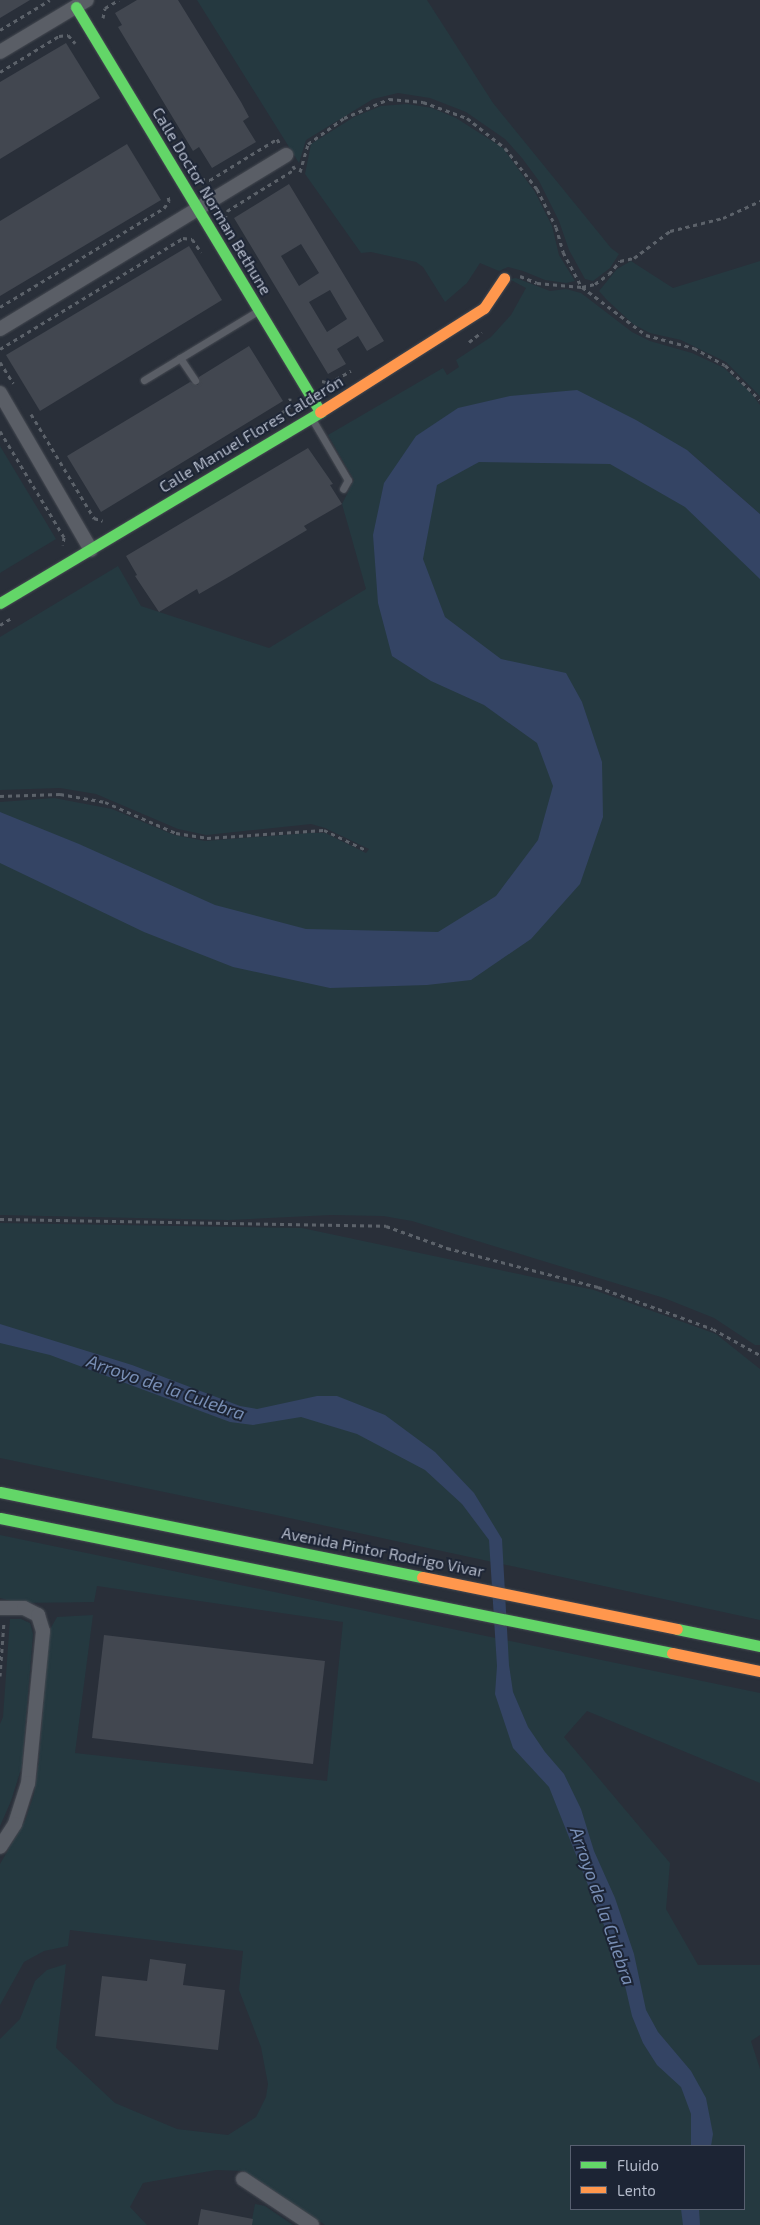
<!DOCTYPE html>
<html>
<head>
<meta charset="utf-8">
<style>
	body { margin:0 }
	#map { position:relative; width:760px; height:2225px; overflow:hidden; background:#292f39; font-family:"Exo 2",sans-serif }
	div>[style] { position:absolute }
	.green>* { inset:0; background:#253940 }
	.water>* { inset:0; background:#344464 }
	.building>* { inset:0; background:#424750 }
	.path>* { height:3px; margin-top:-1.5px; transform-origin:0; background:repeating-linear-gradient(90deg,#5c626a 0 4px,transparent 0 8px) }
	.roads { filter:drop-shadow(0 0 1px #464a52) drop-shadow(0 0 1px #464a52) }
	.lane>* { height:7px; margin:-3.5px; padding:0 3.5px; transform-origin:3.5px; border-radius:3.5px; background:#5a5e66 }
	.street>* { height:14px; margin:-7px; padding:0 7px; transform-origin:7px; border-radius:7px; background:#5a5e66 }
	.fast>* { height:11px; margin:-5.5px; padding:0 5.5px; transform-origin:5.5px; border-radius:5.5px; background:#63d668 }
	.slow>* { height:11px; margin:-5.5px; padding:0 5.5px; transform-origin:5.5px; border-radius:5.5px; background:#ff974d }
	span { translate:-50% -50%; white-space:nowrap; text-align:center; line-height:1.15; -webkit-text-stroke:4px #1c2434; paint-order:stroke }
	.street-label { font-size:16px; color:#b3baca }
	.water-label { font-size:18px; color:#788eb4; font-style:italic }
	.legend { position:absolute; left:570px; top:2145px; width:175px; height:65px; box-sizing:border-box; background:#1c2434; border:1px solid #586070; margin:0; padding:6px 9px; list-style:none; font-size:15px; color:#b3baca }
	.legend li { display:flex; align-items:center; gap:10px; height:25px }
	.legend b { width:25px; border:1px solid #586070 }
</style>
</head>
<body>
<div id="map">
	<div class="green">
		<div style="clip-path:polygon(197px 0,427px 0,493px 103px,611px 248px,619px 254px,610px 268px,593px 281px,585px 279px,569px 250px,559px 221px,539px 181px,522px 158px,505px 139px,466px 112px,430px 98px,398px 93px,373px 99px,306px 140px,299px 163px)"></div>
		<div style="clip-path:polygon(407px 104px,432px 108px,456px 118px,503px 148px,535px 192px,552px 226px,559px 255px,575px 281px,566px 283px,545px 280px,523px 271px,508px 267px,499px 271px,480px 263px,467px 283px,445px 302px,423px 267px,416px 262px,371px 252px,361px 253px,305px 174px,311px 144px,354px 117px,381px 106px)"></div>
		<div style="clip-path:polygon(631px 261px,673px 288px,760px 261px,760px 396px,726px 362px,681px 340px,650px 333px,633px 324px,606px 299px,599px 291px,617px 269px)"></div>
		<div style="clip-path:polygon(516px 278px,550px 291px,566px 289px,581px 293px,632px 332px,650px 341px,692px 353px,724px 368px,750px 392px,760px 405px,760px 514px,687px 450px,760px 539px,760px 1345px,755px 1345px,714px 1318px,664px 1298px,412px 1221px,383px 1216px,331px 1215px,228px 1220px,0 1215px,0 802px,54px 798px,112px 809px,174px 835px,205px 841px,310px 833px,325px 833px,366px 853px,369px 849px,325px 828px,311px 824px,206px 835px,178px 829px,96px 794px,60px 788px,0 790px,0 637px,118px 566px,141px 606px,269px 648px,366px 589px,342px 504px,354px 480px,328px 435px,443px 368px,447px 375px,459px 367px,456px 360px,491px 337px,511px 315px,526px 288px,509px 279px)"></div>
		<div style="clip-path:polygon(0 446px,56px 539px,0 573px)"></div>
		<div style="clip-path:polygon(0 1223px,302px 1228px,594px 1290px,716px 1334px,760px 1369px,760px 1620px,271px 1514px,0 1458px)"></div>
		<div style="clip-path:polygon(evenodd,0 1535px,760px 1693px,760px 1783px,587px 1711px,564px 1737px,670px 1863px,666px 1909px,698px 1965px,760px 1965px,760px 2035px,751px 2041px,760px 2069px,760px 2225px,325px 2225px,244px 2171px,216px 2170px,143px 2183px,130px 2207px,147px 2225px,0 2225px,0 2039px,20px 2019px,35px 1981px,47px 1970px,66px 1964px,56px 2048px,115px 2103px,177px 2129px,228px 2135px,256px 2117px,266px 2097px,268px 2084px,261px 2047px,239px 1990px,243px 1951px,70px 1930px,68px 1946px,44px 1951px,24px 1962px,0 2005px,0 1864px,25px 1821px,34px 1794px,39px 1760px,49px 1631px,57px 1617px,93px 1615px,75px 1753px,327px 1781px,343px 1622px,97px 1586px,94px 1602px,18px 1603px,0 1598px,0 1535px,571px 2146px,744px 2146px,744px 2209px,571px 2209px,571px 2146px)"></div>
		<div style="clip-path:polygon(10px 1619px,21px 1619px,30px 1623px,33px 1634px,22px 1766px,11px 1801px,0 1826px,0 1724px,3px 1717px)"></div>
		<div style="clip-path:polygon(255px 2204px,265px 2206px,293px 2225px,251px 2225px)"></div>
	</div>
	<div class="water">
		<div style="clip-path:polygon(577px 390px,636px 420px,687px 450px,760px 514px,760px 579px,685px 507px,610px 464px,479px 462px,437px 485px,423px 559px,445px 617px,501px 659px,566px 673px,582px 702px,602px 762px,603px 817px,580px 884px,531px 939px,471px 980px,427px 985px,330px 988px,233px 967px,144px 932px,0 863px,0 812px,79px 844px,215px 905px,306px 929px,438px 932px,496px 896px,538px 840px,553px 786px,537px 743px,484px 705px,431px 681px,392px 656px,378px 603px,373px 535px,384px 483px,416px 436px,458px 408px,510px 396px)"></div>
		<div style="clip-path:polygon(0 1324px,132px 1365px,240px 1406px,257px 1409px,317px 1396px,337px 1396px,385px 1415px,435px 1452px,474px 1493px,502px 1539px,509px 1665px,513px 1692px,528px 1727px,545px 1752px,564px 1774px,581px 1809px,594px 1851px,615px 1898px,634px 1954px,646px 2010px,658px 2032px,691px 2071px,706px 2098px,713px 2134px,711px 2146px,691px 2146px,691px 2114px,681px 2087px,657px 2065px,643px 2043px,632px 2016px,621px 1968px,549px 1787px,513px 1748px,495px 1694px,497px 1666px,489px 1540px,462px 1504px,425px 1470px,357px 1434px,301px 1417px,253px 1425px,230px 1422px,50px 1355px,0 1343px)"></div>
		<div style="clip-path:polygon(681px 2209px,699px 2209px,700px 2225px,683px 2225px)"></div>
	</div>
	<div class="building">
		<div style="clip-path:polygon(0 0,30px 0,0 18px)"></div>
		<div style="clip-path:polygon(137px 0,178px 0,241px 102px,249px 117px,243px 121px,256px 142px,212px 168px,199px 147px,193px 151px,118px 27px,122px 25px,115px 13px)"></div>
		<div style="clip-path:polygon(66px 43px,100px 98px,0 159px,0 82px)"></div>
		<div style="clip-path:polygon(127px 144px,161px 200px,0 296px,0 221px)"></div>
		<div style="clip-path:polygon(evenodd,289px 184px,384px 341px,367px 351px,358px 336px,337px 349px,346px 364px,328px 374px,234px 218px,289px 184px,301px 244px,319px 273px,299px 286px,281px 256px,301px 244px,289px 184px,330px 290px,347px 319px,327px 332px,309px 302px,330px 290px)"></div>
		<div style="clip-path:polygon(189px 246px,222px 300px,40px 411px,6px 355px)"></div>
		<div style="clip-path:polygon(249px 346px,283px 401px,101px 512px,67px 456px,190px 382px,198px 385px,199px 377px)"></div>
		<div style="clip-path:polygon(308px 448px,333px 484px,330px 485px,342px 504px,304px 526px,307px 530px,232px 575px,199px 594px,197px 589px,159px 612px,135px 576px,137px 575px,126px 556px)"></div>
		<div style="clip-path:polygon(104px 1635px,325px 1661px,313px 1764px,92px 1738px)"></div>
		<div style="clip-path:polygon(150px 1959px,186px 1964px,183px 1985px,225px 1990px,218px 2050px,95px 2036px,102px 1976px,147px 1981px)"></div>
		<div style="clip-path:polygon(201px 2209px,253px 2219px,252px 2225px,198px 2225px)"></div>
	</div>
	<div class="path">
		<div style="left:103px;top:18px;width:10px;rotate:-79deg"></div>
		<div style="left:105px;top:8px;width:16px;rotate:-30deg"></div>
		<div style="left:0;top:30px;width:58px;rotate:-31deg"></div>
		<div style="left:0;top:72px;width:69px;rotate:-31.4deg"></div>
		<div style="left:59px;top:36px;width:9px;rotate:-6deg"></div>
		<div style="left:68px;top:35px;width:11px;rotate:49deg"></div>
		<div style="left:300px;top:172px;width:29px;rotate:-74deg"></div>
		<div style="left:308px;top:144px;width:44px;rotate:-35.8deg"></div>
		<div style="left:344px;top:118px;width:49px;rotate:-22.9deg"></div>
		<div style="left:389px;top:99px;width:34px;rotate:5deg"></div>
		<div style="left:423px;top:102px;width:47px;rotate:20deg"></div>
		<div style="left:467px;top:118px;width:48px;rotate:38.3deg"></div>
		<div style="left:505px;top:148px;width:52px;rotate:52deg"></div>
		<div style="left:537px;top:189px;width:42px;rotate:63.4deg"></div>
		<div style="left:556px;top:227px;width:26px;rotate:74deg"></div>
		<div style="left:563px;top:252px;width:40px;rotate:62deg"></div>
		<div style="left:582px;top:287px;width:80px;rotate:36.9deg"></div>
		<div style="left:646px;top:335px;width:50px;rotate:15.2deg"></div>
		<div style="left:694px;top:348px;width:35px;rotate:29deg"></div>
		<div style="left:725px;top:365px;width:49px;rotate:45deg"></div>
		<div style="left:201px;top:179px;width:9px;rotate:6deg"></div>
		<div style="left:210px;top:180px;width:79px;rotate:-31.5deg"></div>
		<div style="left:277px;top:139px;width:6px;rotate:59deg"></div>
		<div style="left:225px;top:219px;width:8px;rotate:-76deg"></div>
		<div style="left:227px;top:211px;width:80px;rotate:-31.7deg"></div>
		<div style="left:295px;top:169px;width:4px;rotate:-124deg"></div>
		<div style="left:520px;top:276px;width:18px;rotate:22deg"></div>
		<div style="left:537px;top:283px;width:45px;rotate:5.1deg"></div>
		<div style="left:582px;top:287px;width:13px;rotate:-13deg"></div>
		<div style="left:595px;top:284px;width:17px;rotate:-36deg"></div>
		<div style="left:609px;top:274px;width:17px;rotate:-50deg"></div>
		<div style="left:620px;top:261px;width:14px;rotate:-12deg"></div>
		<div style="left:634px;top:258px;width:45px;rotate:-36.9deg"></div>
		<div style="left:670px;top:231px;width:55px;rotate:-13.8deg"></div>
		<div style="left:723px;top:218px;width:41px;rotate:-24.7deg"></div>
		<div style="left:0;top:307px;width:192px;rotate:-31.1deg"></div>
		<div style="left:164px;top:208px;width:9px;rotate:-54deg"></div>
		<div style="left:169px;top:201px;width:5px;rotate:-101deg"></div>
		<div style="left:469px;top:342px;width:16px;rotate:-38deg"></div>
		<div style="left:0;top:349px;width:214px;rotate:-31.2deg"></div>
		<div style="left:183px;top:238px;width:9px;rotate:6deg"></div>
		<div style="left:192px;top:239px;width:16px;rotate:55deg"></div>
		<div style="left:0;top:362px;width:25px;rotate:58deg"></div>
		<div style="left:322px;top:381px;width:7px;rotate:16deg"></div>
		<div style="left:329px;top:383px;width:25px;rotate:-29deg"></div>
		<div style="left:31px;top:414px;width:122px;rotate:58.8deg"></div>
		<div style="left:94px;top:518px;width:9px;rotate:18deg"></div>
		<div style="left:0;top:431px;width:124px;rotate:58.9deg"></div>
		<div style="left:64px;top:537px;width:8px;rotate:97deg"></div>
		<div style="left:248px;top:433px;width:48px;rotate:-31.4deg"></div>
		<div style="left:289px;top:408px;width:10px;rotate:-84deg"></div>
		<div style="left:0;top:625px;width:12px;rotate:-31deg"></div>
		<div style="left:0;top:796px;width:60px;rotate:-1.9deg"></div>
		<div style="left:60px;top:794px;width:46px;rotate:10.1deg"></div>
		<div style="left:105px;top:802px;width:77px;rotate:23.6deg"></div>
		<div style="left:176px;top:833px;width:31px;rotate:9deg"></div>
		<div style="left:207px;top:838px;width:117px;rotate:-3.9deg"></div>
		<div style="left:324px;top:830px;width:47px;rotate:25.5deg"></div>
		<div style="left:0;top:1219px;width:386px;rotate:1deg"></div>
		<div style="left:386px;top:1226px;width:65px;rotate:19.8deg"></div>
		<div style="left:447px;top:1248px;width:156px;rotate:14.5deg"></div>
		<div style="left:598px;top:1287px;width:122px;rotate:20.1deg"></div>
		<div style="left:713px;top:1329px;width:54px;rotate:29deg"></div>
		<div style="left:0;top:1676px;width:55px;rotate:-85.8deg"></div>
	</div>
	<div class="roads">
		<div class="lane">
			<div style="left:180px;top:358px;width:27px;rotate:56deg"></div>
			<div style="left:144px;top:380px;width:133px;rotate:-31.2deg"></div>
			<div style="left:312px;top:419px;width:71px;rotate:59.5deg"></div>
			<div style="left:348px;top:480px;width:10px;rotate:119deg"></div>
		</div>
		<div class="street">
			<div style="left:0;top:52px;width:101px;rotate:-30.9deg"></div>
			<div style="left:0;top:329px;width:335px;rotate:-31.3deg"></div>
			<div style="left:0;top:393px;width:181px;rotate:59.9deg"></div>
			<div style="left:0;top:1608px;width:24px"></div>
			<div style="left:24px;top:1608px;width:16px;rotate:27deg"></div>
			<div style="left:38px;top:1615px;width:17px;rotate:73deg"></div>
			<div style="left:43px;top:1631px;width:153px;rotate:95.6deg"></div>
			<div style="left:28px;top:1783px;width:43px;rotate:107.6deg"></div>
			<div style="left:15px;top:1824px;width:27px;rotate:123deg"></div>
			<div style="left:243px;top:2179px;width:83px;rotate:33.7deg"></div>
		</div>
		<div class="fast">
			<div style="left:76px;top:7px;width:473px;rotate:58.9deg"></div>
			<div style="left:0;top:603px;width:373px;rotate:-30.8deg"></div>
			<div style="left:0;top:1492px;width:430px;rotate:11.4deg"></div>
			<div style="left:0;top:1518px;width:685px;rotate:11.36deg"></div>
			<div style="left:677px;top:1629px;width:85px;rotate:11.6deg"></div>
		</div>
		<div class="slow">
			<div style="left:320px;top:412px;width:194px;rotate:-32.4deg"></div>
			<div style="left:484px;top:308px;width:36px;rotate:-56deg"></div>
			<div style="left:422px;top:1577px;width:260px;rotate:11.5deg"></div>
			<div style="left:672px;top:1653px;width:90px;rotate:11.6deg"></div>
		</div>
	</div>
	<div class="street-label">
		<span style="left:212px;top:201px;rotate:59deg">Calle Doctor Norman Bethune</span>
		<span style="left:251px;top:434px;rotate:-31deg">Calle Manuel Flores Calderón</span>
		<span style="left:383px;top:1552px;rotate:11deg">Avenida Pintor Rodrigo Vivar</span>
	</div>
	<div class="water-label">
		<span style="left:166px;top:1387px;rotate:19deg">Arroyo de la Culebra</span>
		<span style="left:603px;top:1906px;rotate:71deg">Arroyo de la Culebra</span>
	</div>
	<ul class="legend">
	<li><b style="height:6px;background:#63d668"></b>Fluido</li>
	<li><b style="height:6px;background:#ff974d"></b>Lento</li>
	</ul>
</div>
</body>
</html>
